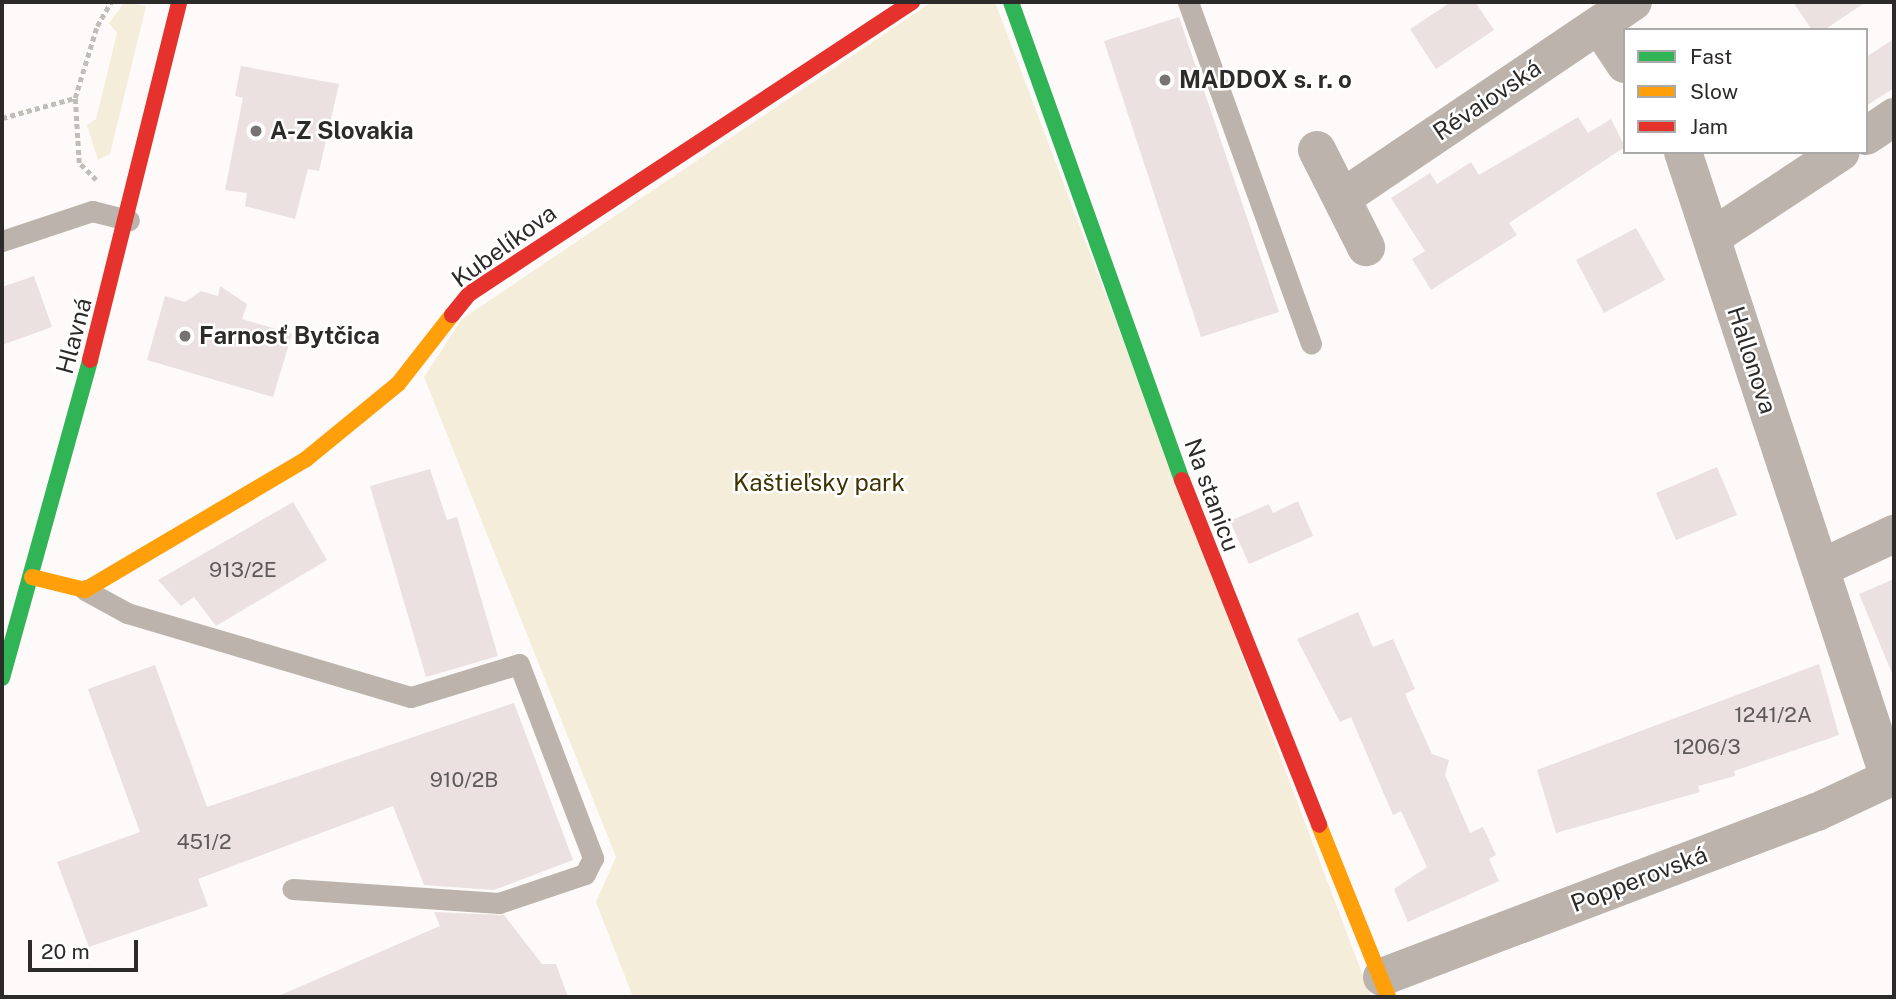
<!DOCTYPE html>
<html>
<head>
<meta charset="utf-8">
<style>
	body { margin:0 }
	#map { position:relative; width:1896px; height:999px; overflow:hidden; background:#fdfaf9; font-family:"Public Sans",sans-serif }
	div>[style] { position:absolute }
	.green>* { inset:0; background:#f4edda }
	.building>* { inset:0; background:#ebe1e1 }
	.path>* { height:4.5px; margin-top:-2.25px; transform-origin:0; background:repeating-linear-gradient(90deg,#c2bdb8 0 5px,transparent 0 8.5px) }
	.lane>* { height:21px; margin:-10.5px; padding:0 10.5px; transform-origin:10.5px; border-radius:10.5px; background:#bcb4ac }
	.street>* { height:38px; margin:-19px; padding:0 19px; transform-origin:19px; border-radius:19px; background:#bcb4ac }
	.fast>* { height:16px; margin:-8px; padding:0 8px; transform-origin:8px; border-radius:8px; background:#30b455 }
	.slow>* { height:16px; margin:-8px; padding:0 8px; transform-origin:8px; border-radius:8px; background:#ff9f0a }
	.jam>* { height:16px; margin:-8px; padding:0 8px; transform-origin:8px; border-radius:8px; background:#e5322d }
	.dots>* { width:19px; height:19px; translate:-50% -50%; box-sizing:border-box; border:4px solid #fff; border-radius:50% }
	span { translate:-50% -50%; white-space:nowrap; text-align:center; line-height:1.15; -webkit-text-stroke:5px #fff; paint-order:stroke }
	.number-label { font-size:21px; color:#5e5a59 }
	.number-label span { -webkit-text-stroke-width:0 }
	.poi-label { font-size:24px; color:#2d2b2a; font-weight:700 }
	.left { translate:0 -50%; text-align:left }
	.street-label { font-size:24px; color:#2d2b2a }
	.park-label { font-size:24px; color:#3f3400 }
	.frame { position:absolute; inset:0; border:4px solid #2d2b2a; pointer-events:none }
	.legend { position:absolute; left:1623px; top:28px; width:245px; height:126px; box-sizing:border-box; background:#fff; border:2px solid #abaaaa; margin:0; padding:9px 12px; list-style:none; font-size:21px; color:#2d2b2a }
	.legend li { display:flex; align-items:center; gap:14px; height:35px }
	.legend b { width:35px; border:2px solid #abaaaa }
	.scale { position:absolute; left:28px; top:940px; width:110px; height:32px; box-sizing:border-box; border:4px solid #2d2b2a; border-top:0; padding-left:9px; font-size:21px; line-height:24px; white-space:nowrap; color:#2d2b2a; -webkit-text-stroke:5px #fff; paint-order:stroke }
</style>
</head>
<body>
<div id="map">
	<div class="green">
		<div style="clip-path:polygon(125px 2px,146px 6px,110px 154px,98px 160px,87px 125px,96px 119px,117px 33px,109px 23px)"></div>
		<div style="clip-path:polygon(932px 2px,995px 2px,1371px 997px,633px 997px,596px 902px,616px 857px,424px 377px,462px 319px)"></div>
	</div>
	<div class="building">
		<div style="clip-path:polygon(1451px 2px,1475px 2px,1494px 30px,1436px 69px,1410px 29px)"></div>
		<div style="clip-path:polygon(1793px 2px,1866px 2px,1824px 30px,1812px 30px)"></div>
		<div style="clip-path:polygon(1179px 17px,1279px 312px,1201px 337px,1104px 41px)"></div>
		<div style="clip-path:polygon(1894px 39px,1894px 88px,1866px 106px,1866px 57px)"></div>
		<div style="clip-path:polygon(241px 66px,339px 84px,319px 171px,308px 169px,295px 219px,245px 206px,247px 193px,225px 190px,243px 98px,235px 96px)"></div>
		<div style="clip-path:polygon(1578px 117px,1588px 133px,1611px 119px,1625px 147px,1509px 223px,1517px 235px,1431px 290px,1412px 259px,1425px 251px,1391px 198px,1430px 173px,1437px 184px,1471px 162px,1479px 175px)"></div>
		<div style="clip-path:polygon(1636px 228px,1665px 280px,1604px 313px,1576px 260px)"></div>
		<div style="clip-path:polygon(34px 276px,52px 327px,2px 345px,2px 287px)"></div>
		<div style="clip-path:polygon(220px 286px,247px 304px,242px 319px,292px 334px,273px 397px,147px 360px,165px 296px,185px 302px,201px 291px,218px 296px)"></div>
		<div style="clip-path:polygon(1717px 467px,1737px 515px,1676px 540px,1656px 493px)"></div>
		<div style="clip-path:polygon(430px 469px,447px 520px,457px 517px,498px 656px,426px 677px,370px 486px)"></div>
		<div style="clip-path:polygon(1298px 501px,1313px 536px,1249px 564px,1230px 521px,1269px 504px,1273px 513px)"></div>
		<div style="clip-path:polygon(293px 502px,327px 560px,216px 626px,194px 597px,181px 606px,158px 580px)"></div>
		<div style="clip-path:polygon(1894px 579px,1894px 678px,1859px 594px)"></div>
		<div style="clip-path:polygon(1358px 612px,1373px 647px,1393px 639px,1415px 689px,1405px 694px,1432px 754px,1449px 760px,1445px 775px,1470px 833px,1483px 827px,1496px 855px,1489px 859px,1499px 881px,1408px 922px,1394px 889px,1427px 867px,1401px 811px,1393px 815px,1351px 717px,1340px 722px,1297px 639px)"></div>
		<div style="clip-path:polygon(1819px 664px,1839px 735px,1734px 771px,1735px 776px,1698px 786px,1700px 792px,1556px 833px,1537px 770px)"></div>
		<div style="clip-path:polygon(155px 665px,207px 807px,514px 703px,573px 860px,494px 890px,424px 885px,393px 806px,198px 879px,208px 906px,89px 947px,57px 862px,140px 832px,88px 689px)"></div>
		<div style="clip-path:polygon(434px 912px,504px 915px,542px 964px,556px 964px,568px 997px,276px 997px,440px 926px)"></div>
	</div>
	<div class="path">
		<div style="left:2px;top:118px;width:76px;rotate:-15.3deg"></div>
		<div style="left:96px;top:180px;width:24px;rotate:-135deg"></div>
		<div style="left:79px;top:163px;width:65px;rotate:-93.5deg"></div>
		<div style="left:75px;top:98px;width:75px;rotate:-73deg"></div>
		<div style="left:97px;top:26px;width:28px;rotate:-60deg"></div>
	</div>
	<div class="lane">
		<div style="left:1188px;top:2px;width:363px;rotate:70.2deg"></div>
		<div style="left:2px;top:241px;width:95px;rotate:-18.4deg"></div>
		<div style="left:92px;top:211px;width:38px;rotate:14deg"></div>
		<div style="left:85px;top:590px;width:48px;rotate:28.7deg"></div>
		<div style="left:127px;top:613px;width:296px;rotate:16.5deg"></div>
		<div style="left:411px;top:697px;width:113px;rotate:-17deg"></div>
		<div style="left:519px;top:664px;width:208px;rotate:69.1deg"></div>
		<div style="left:593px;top:858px;width:18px;rotate:117deg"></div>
		<div style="left:585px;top:874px;width:91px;rotate:161.4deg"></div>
		<div style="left:499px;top:903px;width:207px;rotate:-176.1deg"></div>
	</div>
	<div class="street">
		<div style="left:1599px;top:25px;width:47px;rotate:56.3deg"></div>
		<div style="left:1866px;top:136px;width:34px;rotate:-34deg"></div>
		<div style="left:1317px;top:150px;width:109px;rotate:63.2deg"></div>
		<div style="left:1683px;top:152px;width:659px;rotate:71.78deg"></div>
		<div style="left:1342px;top:198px;width:351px;rotate:-34deg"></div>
		<div style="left:1712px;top:237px;width:154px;rotate:-33.4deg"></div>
		<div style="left:1821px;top:568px;width:81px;rotate:-25deg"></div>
		<div style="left:1382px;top:977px;width:465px;rotate:-20.8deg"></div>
		<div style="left:1817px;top:812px;width:85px;rotate:-25.1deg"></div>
	</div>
	<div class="fast">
		<div style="left:1011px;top:2px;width:508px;rotate:70.32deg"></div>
		<div style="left:2px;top:678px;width:330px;rotate:-74.5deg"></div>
	</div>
	<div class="slow">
		<div style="left:32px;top:577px;width:55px;rotate:13.8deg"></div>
		<div style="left:85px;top:590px;width:256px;rotate:-30.6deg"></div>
		<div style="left:305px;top:460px;width:120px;rotate:-39.3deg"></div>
		<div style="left:398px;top:384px;width:88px;rotate:-52deg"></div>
		<div style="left:1319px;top:825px;width:185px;rotate:68.1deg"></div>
	</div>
	<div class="jam">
		<div style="left:452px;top:315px;width:27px;rotate:-51deg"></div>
		<div style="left:469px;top:294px;width:531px;rotate:-33.39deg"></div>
		<div style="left:90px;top:360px;width:369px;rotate:-76deg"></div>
		<div style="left:1182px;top:480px;width:371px;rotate:68.3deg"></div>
	</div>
	<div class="dots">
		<div style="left:1165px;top:80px;background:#767372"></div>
		<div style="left:256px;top:131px;background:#767372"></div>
		<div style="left:185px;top:336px;background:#767372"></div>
	</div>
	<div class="number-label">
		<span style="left:243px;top:570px">913/2E</span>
		<span style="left:1773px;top:715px">1241/2A</span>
		<span style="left:1707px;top:747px">1206/3</span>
		<span style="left:464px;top:780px">910/2B</span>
		<span style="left:204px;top:842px">451/2</span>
	</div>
	<div class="poi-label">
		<span class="left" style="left:1179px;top:80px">MADDOX s. r. o</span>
		<span class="left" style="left:270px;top:131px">A-Z Slovakia</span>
		<span class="left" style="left:199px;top:336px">Farnosť Bytčica</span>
	</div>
	<div class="street-label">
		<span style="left:1487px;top:100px;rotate:-34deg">Révaiovská</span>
		<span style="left:504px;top:246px;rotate:-36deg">Kubelíkova</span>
		<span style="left:74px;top:336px;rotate:-75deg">Hlavná</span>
		<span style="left:1752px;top:360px;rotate:72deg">Hallonova</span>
		<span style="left:1212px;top:495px;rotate:70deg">Na stanicu</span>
		<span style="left:1639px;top:879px;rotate:-21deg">Popperovská</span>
	</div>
	<div class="park-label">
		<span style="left:819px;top:483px">Kaštieľsky park</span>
	</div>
	<div class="frame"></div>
	<ul class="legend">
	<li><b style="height:9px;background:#30b455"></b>Fast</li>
	<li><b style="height:9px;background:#ff9f0a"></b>Slow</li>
	<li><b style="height:9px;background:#e5322d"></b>Jam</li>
	</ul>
	<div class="scale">20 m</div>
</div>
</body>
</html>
